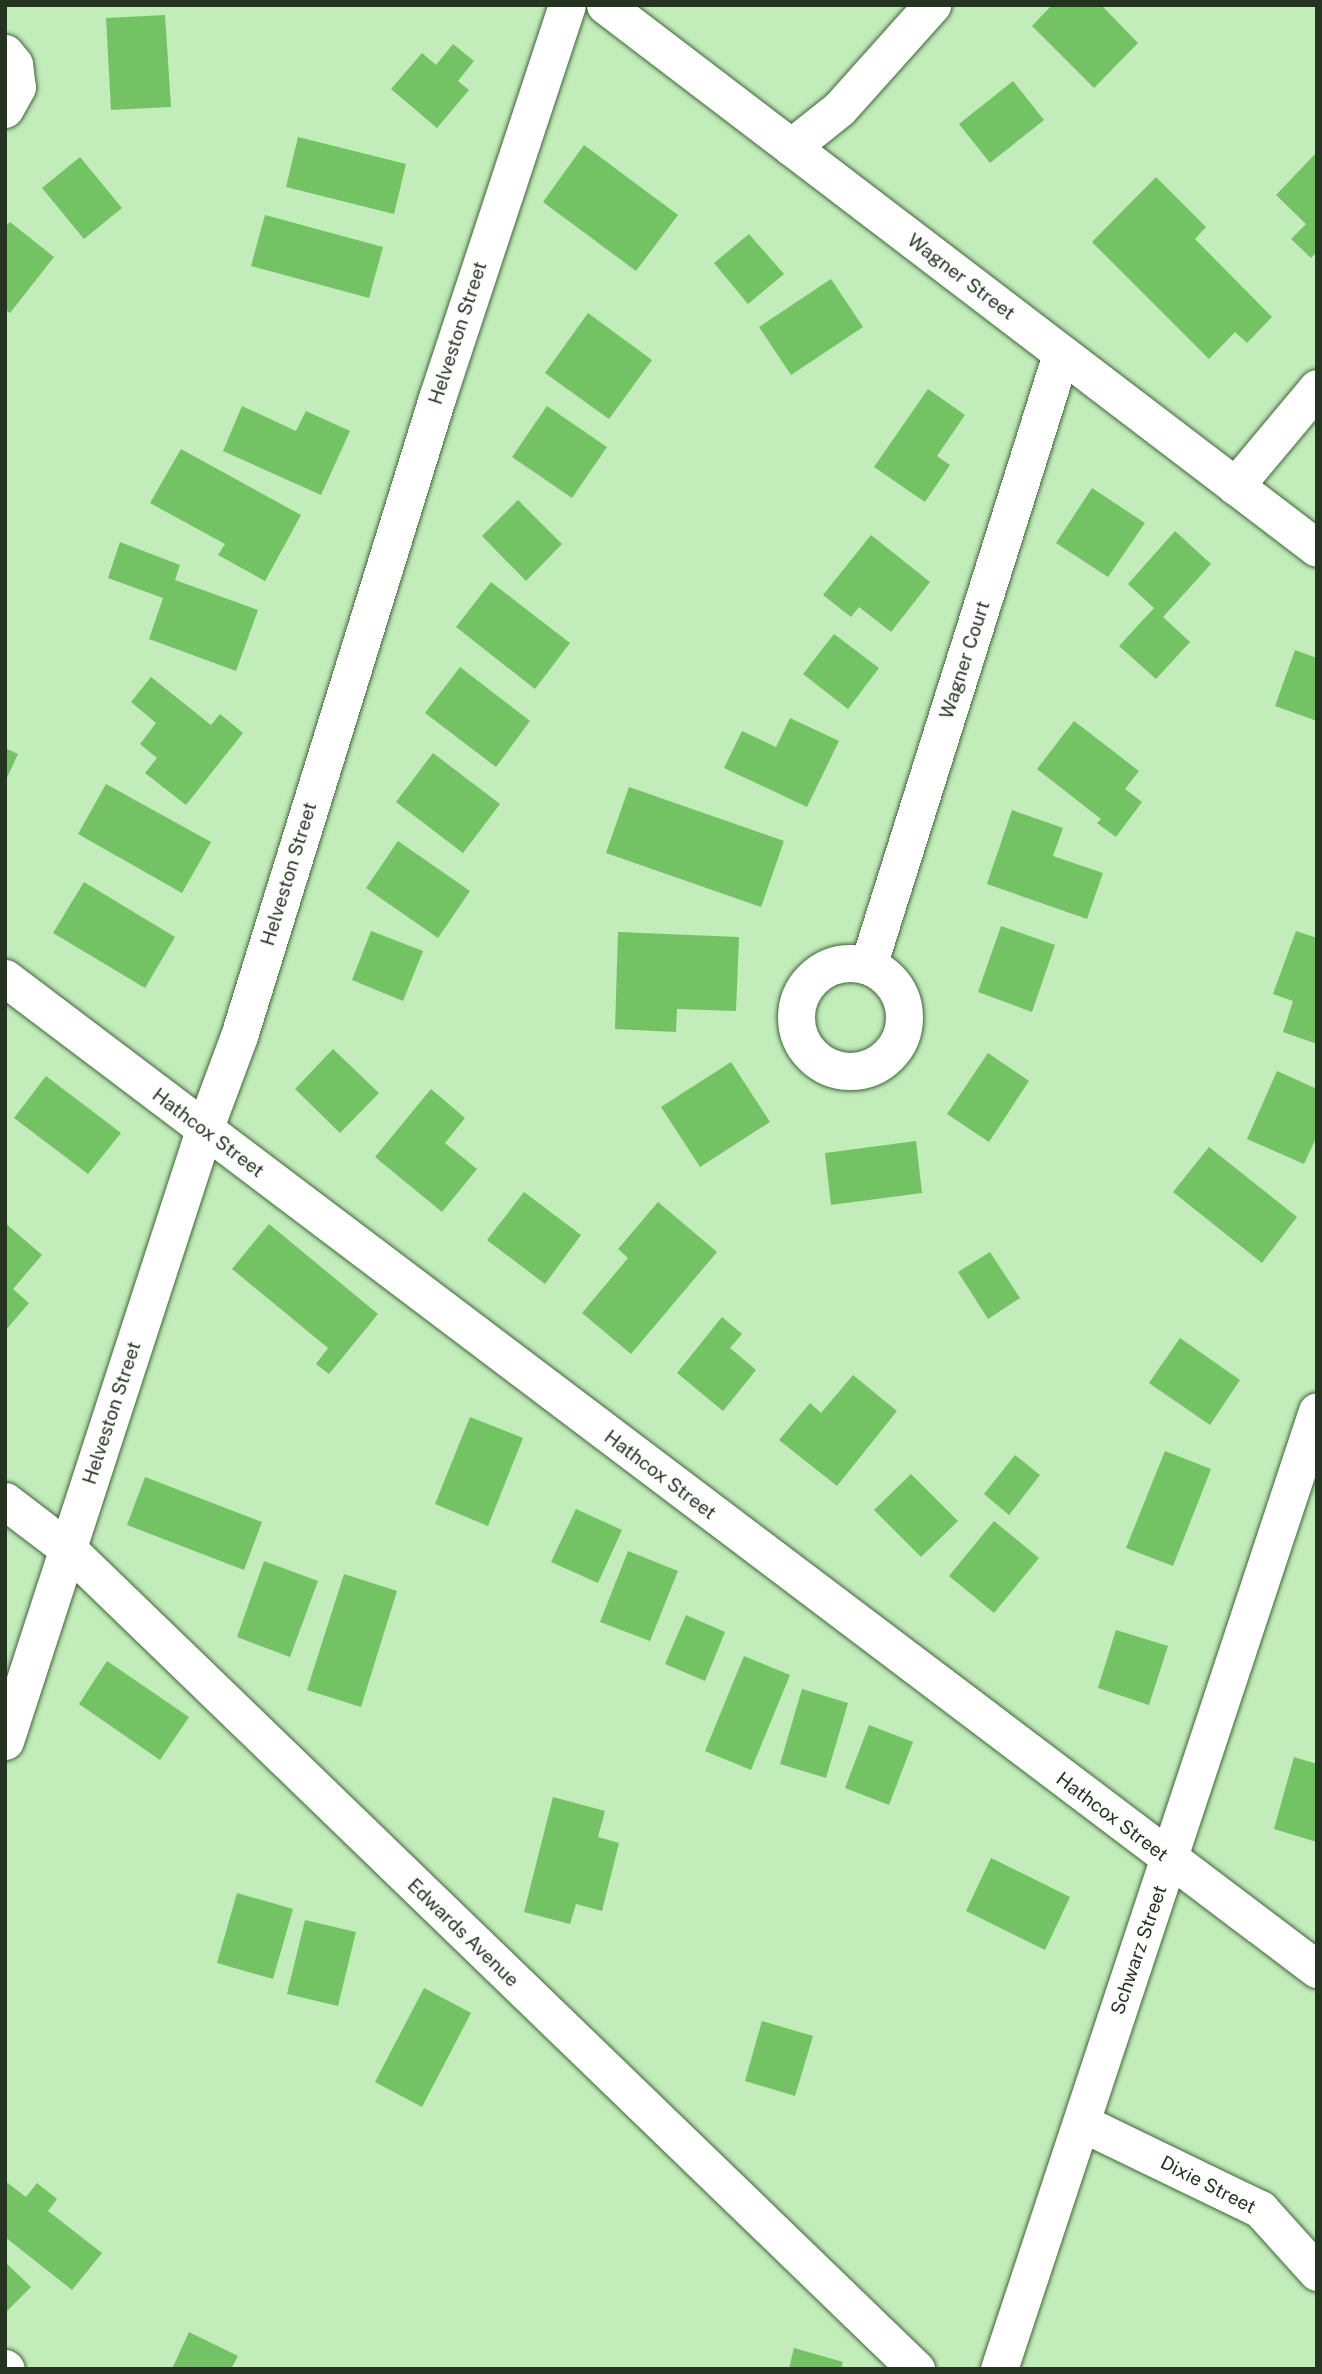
<!DOCTYPE html>
<html>
<head>
<meta charset="utf-8">
<style>
	body { margin:0 }
	#map { position:relative; width:1322px; height:2374px; overflow:hidden; background:#c2ecba; font-family:"Public Sans",sans-serif }
	div>[style] { position:absolute }
	.building>* { inset:0; background:#73c365 }
	.roads { filter:drop-shadow(0 0 2px #3f6539) drop-shadow(0 0 2px #3f6539) }
	.street>* { height:37px; margin:-18.5px; padding:0 18.5px; transform-origin:18.5px; border-radius:18.5px; background:#fff }
	.street>.ring { margin:-18.5px; padding:0; box-sizing:content-box; background:none; border:37px solid #fff; border-radius:50% }
	span { translate:-50% -50%; white-space:nowrap; text-align:center; line-height:1.15; -webkit-text-stroke:5px #fff; paint-order:stroke }
	.street-label { font-size:19px; color:#243421 }
	.frame { position:absolute; inset:0; border:7px solid #243421; pointer-events:none }
</style>
</head>
<body>
<div id="map">
	<div class="building">
		<div style="clip-path:polygon(1052px 5px,1101px 5px,1138px 43px,1094px 88px,1032px 26px)"></div>
		<div style="clip-path:polygon(165px 15px,171px 107px,111px 110px,106px 18px)"></div>
		<div style="clip-path:polygon(453px 44px,474px 61px,458px 81px,469px 90px,437px 128px,391px 89px,422px 53px,436px 65px)"></div>
		<div style="clip-path:polygon(1013px 81px,1044px 120px,990px 163px,959px 124px)"></div>
		<div style="clip-path:polygon(298px 137px,406px 164px,394px 214px,286px 187px)"></div>
		<div style="clip-path:polygon(584px 145px,678px 215px,636px 271px,543px 202px)"></div>
		<div style="clip-path:polygon(1317px 152px,1317px 252px,1311px 258px,1291px 239px,1306px 224px,1276px 195px)"></div>
		<div style="clip-path:polygon(80px 157px,122px 208px,84px 239px,42px 188px)"></div>
		<div style="clip-path:polygon(1156px 177px,1206px 227px,1195px 239px,1272px 317px,1247px 343px,1235px 332px,1209px 359px,1092px 242px)"></div>
		<div style="clip-path:polygon(265px 215px,383px 247px,369px 298px,251px 266px)"></div>
		<div style="clip-path:polygon(10px 222px,54px 257px,10px 313px,5px 309px,5px 227px)"></div>
		<div style="clip-path:polygon(749px 234px,784px 274px,748px 304px,714px 263px)"></div>
		<div style="clip-path:polygon(831px 279px,863px 327px,791px 375px,759px 327px)"></div>
		<div style="clip-path:polygon(588px 313px,652px 360px,609px 419px,545px 373px)"></div>
		<div style="clip-path:polygon(928px 389px,965px 415px,937px 456px,950px 465px,925px 502px,874px 467px)"></div>
		<div style="clip-path:polygon(242px 406px,296px 431px,306px 411px,350px 431px,321px 495px,223px 451px)"></div>
		<div style="clip-path:polygon(547px 406px,607px 447px,572px 498px,512px 457px)"></div>
		<div style="clip-path:polygon(181px 449px,301px 515px,265px 581px,218px 555px,225px 544px,150px 503px)"></div>
		<div style="clip-path:polygon(1092px 488px,1145px 523px,1108px 577px,1056px 543px)"></div>
		<div style="clip-path:polygon(518px 500px,562px 544px,526px 581px,482px 536px)"></div>
		<div style="clip-path:polygon(1175px 531px,1211px 564px,1163px 617px,1190px 642px,1156px 679px,1119px 646px,1154px 608px,1128px 584px)"></div>
		<div style="clip-path:polygon(871px 535px,930px 582px,891px 632px,859px 607px,851px 617px,823px 595px)"></div>
		<div style="clip-path:polygon(120px 542px,180px 565px,175px 580px,258px 610px,236px 671px,149px 639px,163px 598px,108px 578px)"></div>
		<div style="clip-path:polygon(491px 582px,570px 643px,535px 689px,456px 627px)"></div>
		<div style="clip-path:polygon(834px 634px,879px 668px,848px 709px,803px 674px)"></div>
		<div style="clip-path:polygon(1295px 650px,1317px 658px,1317px 721px,1275px 706px)"></div>
		<div style="clip-path:polygon(460px 667px,530px 721px,496px 767px,425px 713px)"></div>
		<div style="clip-path:polygon(151px 677px,211px 725px,220px 714px,243px 733px,186px 805px,145px 773px,157px 758px,140px 744px,156px 723px,131px 702px)"></div>
		<div style="clip-path:polygon(790px 718px,839px 741px,807px 807px,724px 768px,742px 731px,776px 747px)"></div>
		<div style="clip-path:polygon(1074px 721px,1139px 771px,1125px 789px,1142px 802px,1116px 837px,1097px 823px,1101px 819px,1037px 769px)"></div>
		<div style="clip-path:polygon(5px 748px,18px 754px,5px 782px)"></div>
		<div style="clip-path:polygon(433px 753px,500px 804px,463px 853px,396px 802px)"></div>
		<div style="clip-path:polygon(106px 784px,211px 842px,182px 893px,78px 834px)"></div>
		<div style="clip-path:polygon(629px 787px,784px 841px,761px 907px,606px 853px)"></div>
		<div style="clip-path:polygon(1012px 810px,1063px 828px,1053px 856px,1103px 873px,1087px 919px,987px 884px)"></div>
		<div style="clip-path:polygon(398px 841px,470px 891px,438px 938px,366px 888px)"></div>
		<div style="clip-path:polygon(84px 882px,175px 937px,145px 988px,53px 933px)"></div>
		<div style="clip-path:polygon(1001px 926px,1055px 945px,1032px 1012px,978px 992px)"></div>
		<div style="clip-path:polygon(371px 931px,423px 951px,403px 1001px,352px 980px)"></div>
		<div style="clip-path:polygon(1296px 931px,1317px 938px,1317px 1044px,1283px 1032px,1293px 1001px,1273px 994px)"></div>
		<div style="clip-path:polygon(618px 932px,739px 937px,736px 1011px,677px 1009px,676px 1032px,615px 1029px)"></div>
		<div style="clip-path:polygon(333px 1049px,379px 1093px,340px 1133px,295px 1089px)"></div>
		<div style="clip-path:polygon(988px 1053px,1029px 1081px,989px 1142px,947px 1114px)"></div>
		<div style="clip-path:polygon(731px 1062px,770px 1122px,700px 1167px,661px 1107px)"></div>
		<div style="clip-path:polygon(1277px 1071px,1317px 1089px,1317px 1136px,1304px 1164px,1247px 1139px)"></div>
		<div style="clip-path:polygon(46px 1076px,121px 1133px,88px 1174px,14px 1118px)"></div>
		<div style="clip-path:polygon(431px 1089px,465px 1118px,445px 1143px,477px 1169px,442px 1212px,375px 1157px)"></div>
		<div style="clip-path:polygon(916px 1141px,922px 1193px,831px 1205px,825px 1153px)"></div>
		<div style="clip-path:polygon(1209px 1147px,1297px 1217px,1262px 1263px,1173px 1192px)"></div>
		<div style="clip-path:polygon(524px 1192px,581px 1235px,545px 1284px,487px 1240px)"></div>
		<div style="clip-path:polygon(658px 1202px,717px 1252px,631px 1354px,582px 1313px,628px 1258px,618px 1249px)"></div>
		<div style="clip-path:polygon(5px 1223px,42px 1255px,13px 1289px,29px 1303px,5px 1331px)"></div>
		<div style="clip-path:polygon(269px 1224px,378px 1314px,329px 1374px,316px 1364px,328px 1348px,232px 1269px)"></div>
		<div style="clip-path:polygon(990px 1252px,1020px 1298px,988px 1319px,958px 1272px)"></div>
		<div style="clip-path:polygon(722px 1317px,742px 1334px,730px 1348px,756px 1370px,723px 1411px,677px 1373px)"></div>
		<div style="clip-path:polygon(1180px 1338px,1240px 1380px,1210px 1425px,1149px 1383px)"></div>
		<div style="clip-path:polygon(853px 1375px,897px 1411px,837px 1486px,779px 1440px,810px 1403px,821px 1413px)"></div>
		<div style="clip-path:polygon(470px 1417px,523px 1438px,488px 1526px,435px 1504px)"></div>
		<div style="clip-path:polygon(1165px 1451px,1211px 1469px,1173px 1566px,1126px 1548px)"></div>
		<div style="clip-path:polygon(1015px 1455px,1040px 1475px,1009px 1515px,984px 1494px)"></div>
		<div style="clip-path:polygon(911px 1474px,958px 1521px,921px 1557px,874px 1510px)"></div>
		<div style="clip-path:polygon(145px 1477px,262px 1522px,244px 1570px,127px 1525px)"></div>
		<div style="clip-path:polygon(576px 1509px,622px 1530px,598px 1583px,551px 1562px)"></div>
		<div style="clip-path:polygon(994px 1521px,1039px 1558px,994px 1613px,949px 1576px)"></div>
		<div style="clip-path:polygon(628px 1551px,678px 1571px,650px 1641px,600px 1622px)"></div>
		<div style="clip-path:polygon(264px 1561px,318px 1581px,290px 1657px,237px 1637px)"></div>
		<div style="clip-path:polygon(344px 1574px,397px 1591px,361px 1707px,307px 1690px)"></div>
		<div style="clip-path:polygon(686px 1615px,725px 1632px,705px 1681px,665px 1664px)"></div>
		<div style="clip-path:polygon(1116px 1630px,1168px 1646px,1149px 1705px,1098px 1688px)"></div>
		<div style="clip-path:polygon(744px 1656px,790px 1675px,751px 1770px,705px 1751px)"></div>
		<div style="clip-path:polygon(107px 1661px,189px 1717px,160px 1760px,79px 1704px)"></div>
		<div style="clip-path:polygon(802px 1689px,848px 1703px,826px 1778px,780px 1764px)"></div>
		<div style="clip-path:polygon(869px 1725px,913px 1742px,889px 1805px,845px 1788px)"></div>
		<div style="clip-path:polygon(1294px 1757px,1317px 1764px,1317px 1842px,1274px 1829px)"></div>
		<div style="clip-path:polygon(553px 1797px,605px 1811px,598px 1837px,619px 1843px,602px 1911px,576px 1904px,570px 1924px,524px 1912px)"></div>
		<div style="clip-path:polygon(991px 1858px,1070px 1897px,1045px 1950px,966px 1911px)"></div>
		<div style="clip-path:polygon(237px 1893px,293px 1909px,273px 1979px,217px 1963px)"></div>
		<div style="clip-path:polygon(305px 1920px,356px 1932px,338px 2006px,287px 1994px)"></div>
		<div style="clip-path:polygon(424px 1988px,471px 2013px,422px 2107px,375px 2082px)"></div>
		<div style="clip-path:polygon(762px 2021px,813px 2036px,795px 2096px,745px 2081px)"></div>
		<div style="clip-path:polygon(5px 2181px,26px 2197px,37px 2183px,57px 2199px,48px 2211px,102px 2253px,72px 2290px,5px 2237px)"></div>
		<div style="clip-path:polygon(5px 2262px,31px 2287px,5px 2313px)"></div>
		<div style="clip-path:polygon(189px 2332px,238px 2356px,231px 2369px,172px 2369px)"></div>
		<div style="clip-path:polygon(794px 2348px,843px 2362px,841px 2369px,789px 2369px)"></div>
	</div>
	<div class="roads">
		<div class="street">
			<div style="left:605px;top:5px;width:895px;rotate:37.33deg"></div>
			<div style="left:5px;top:53px;width:14px;rotate:51deg"></div>
			<div style="left:14px;top:64px;width:23px;rotate:83deg"></div>
			<div style="left:17px;top:87px;width:25px;rotate:119deg"></div>
			<div style="left:791px;top:147px;width:61px;rotate:-38.4deg"></div>
			<div style="left:839px;top:109px;width:140px;rotate:-48.2deg"></div>
			<div style="left:1235px;top:486px;width:128px;rotate:-50.1deg"></div>
			<div class="ring" style="left:796px;top:963px;width:71px;height:71px"></div>
			<div style="left:868px;top:966px;width:642px;rotate:-72.5deg"></div>
			<div style="left:5px;top:978px;width:1644px;rotate:37.07deg"></div>
			<div style="left:5px;top:1501px;width:79px;rotate:37.3deg"></div>
			<div style="left:68px;top:1549px;width:1180px;rotate:44.04deg"></div>
			<div style="left:5px;top:1741px;width:643px;rotate:-71.96deg"></div>
			<div style="left:204px;top:1130px;width:100px;rotate:-69.6deg"></div>
			<div style="left:239px;top:1036px;width:668px;rotate:-72.76deg"></div>
			<div style="left:437px;top:398px;width:414px;rotate:-71.7deg"></div>
			<div style="left:1082px;top:2123px;width:198px;rotate:25.8deg"></div>
			<div style="left:1260px;top:2209px;width:85px;rotate:47.9deg"></div>
			<div style="left:5px;top:2368px;width:1px;rotate:45deg"></div>
			<div style="left:999px;top:2369px;width:1009px;rotate:-71.64deg"></div>
		</div>
	</div>
	<div class="street-label">
		<span style="left:961px;top:277px;rotate:37deg">Wagner Street</span>
		<span style="left:458px;top:333px;rotate:-72deg">Helveston Street</span>
		<span style="left:965px;top:660px;rotate:-72deg">Wagner Court</span>
		<span style="left:289px;top:874px;rotate:-73deg">Helveston Street</span>
		<span style="left:208px;top:1133px;rotate:37deg">Hathcox Street</span>
		<span style="left:112px;top:1413px;rotate:-72deg">Helveston Street</span>
		<span style="left:660px;top:1475px;rotate:37deg">Hathcox Street</span>
		<span style="left:1112px;top:1817px;rotate:37deg">Hathcox Street</span>
		<span style="left:463px;top:1933px;rotate:44deg">Edwards Avenue</span>
		<span style="left:1139px;top:1950px;rotate:-71deg">Schwarz Street</span>
		<span style="left:1208px;top:2185px;rotate:27deg">Dixie Street</span>
	</div>
	<div class="frame"></div>
</div>
</body>
</html>
